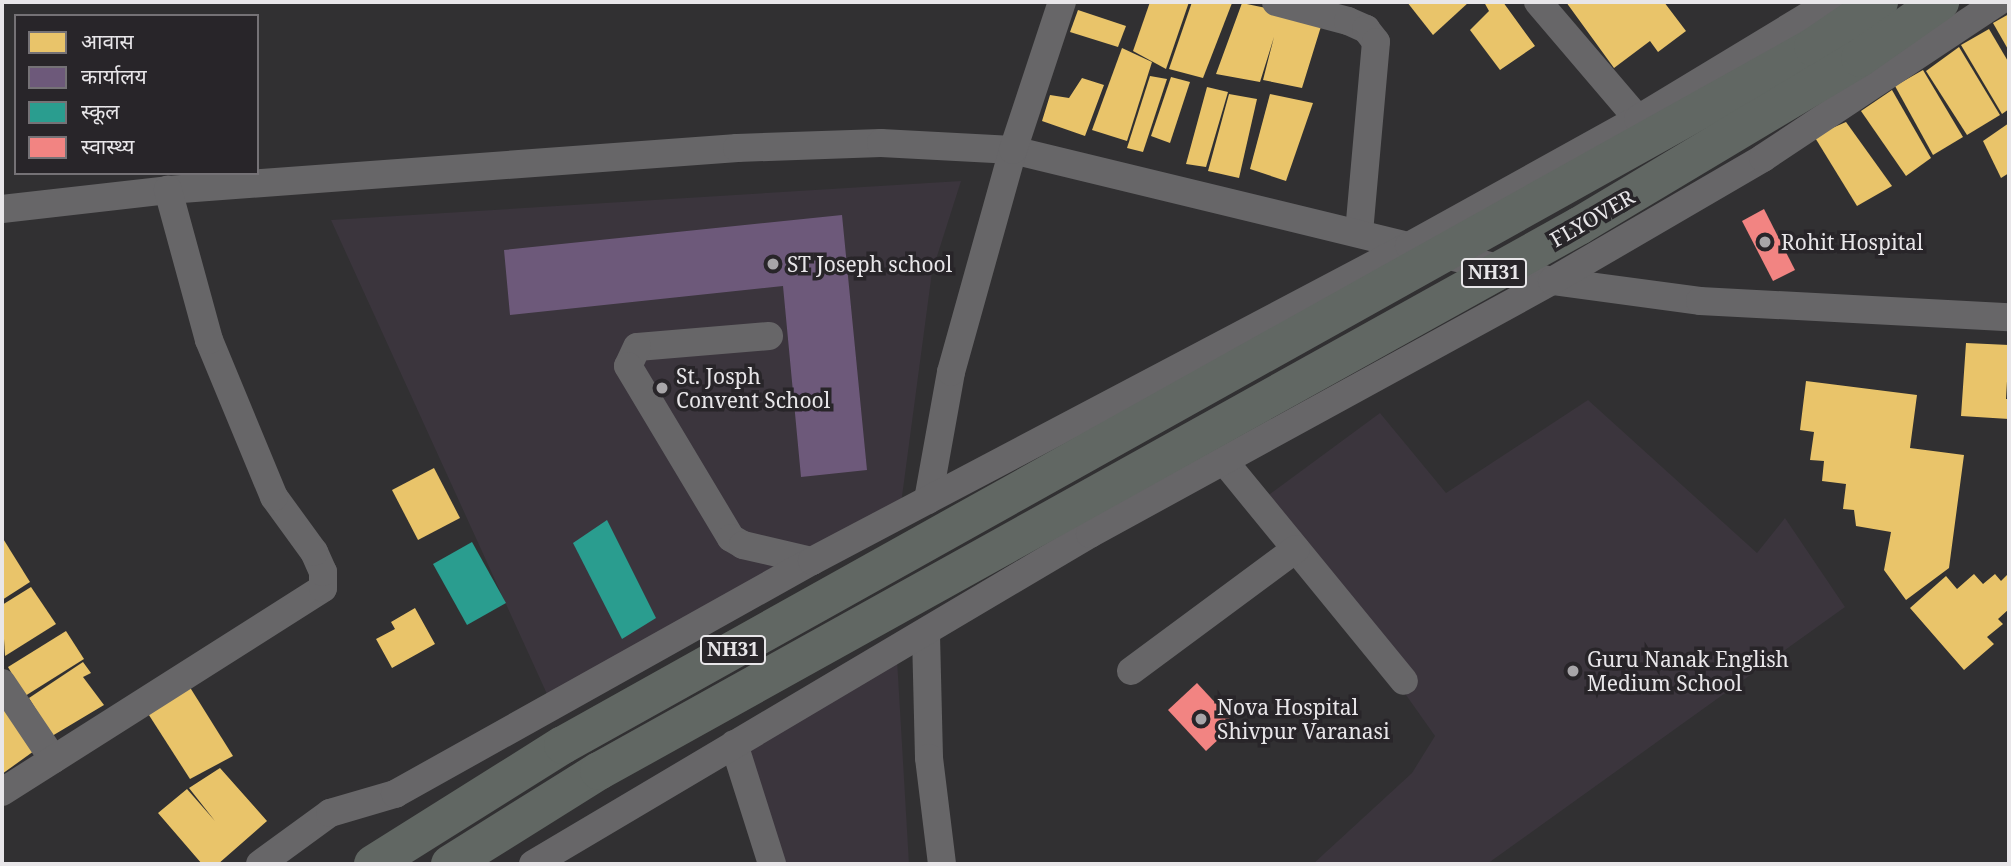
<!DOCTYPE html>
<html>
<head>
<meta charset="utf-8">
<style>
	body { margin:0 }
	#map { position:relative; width:2011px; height:866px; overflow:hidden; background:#313032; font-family:"Noto Serif","Noto Sans Devanagari",serif }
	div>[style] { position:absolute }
	.built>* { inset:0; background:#3b353d }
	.homes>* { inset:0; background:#e9c46a }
	.offices>* { inset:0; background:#6d597a }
	.schools>* { inset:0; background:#2a9d8f }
	.health>* { inset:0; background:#f28482 }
	.minor>* { height:28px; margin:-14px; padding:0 14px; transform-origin:14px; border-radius:14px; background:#676668 }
	.highway>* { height:38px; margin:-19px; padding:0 19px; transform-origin:19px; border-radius:19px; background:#616763 }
	.dots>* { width:19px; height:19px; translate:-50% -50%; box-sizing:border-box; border:4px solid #282529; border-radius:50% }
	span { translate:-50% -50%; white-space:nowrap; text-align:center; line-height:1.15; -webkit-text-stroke:7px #282529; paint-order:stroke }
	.shield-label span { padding:2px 5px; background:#282529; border:2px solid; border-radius:5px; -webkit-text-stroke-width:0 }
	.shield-label { font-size:19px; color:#e8e6e9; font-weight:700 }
	.street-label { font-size:21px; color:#e8e6e9 }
	.poi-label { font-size:21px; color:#e8e6e9 }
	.left { translate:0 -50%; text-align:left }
	.frame { position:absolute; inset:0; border:4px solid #e8e6e9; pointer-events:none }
	.legend { position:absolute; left:14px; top:14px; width:245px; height:161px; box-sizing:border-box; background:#282529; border:2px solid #757276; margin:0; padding:9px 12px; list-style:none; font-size:21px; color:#e8e6e9 }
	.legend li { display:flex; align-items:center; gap:14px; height:35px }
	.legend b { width:35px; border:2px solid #757276 }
</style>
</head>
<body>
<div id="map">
	<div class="built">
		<div style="clip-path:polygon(961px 181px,932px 272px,901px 504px,547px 694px,331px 220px)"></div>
		<div style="clip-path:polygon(1588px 400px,1757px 553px,1785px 518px,1845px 607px,1487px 864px,1313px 864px,1412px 773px,1435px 736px,1266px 497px,1380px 413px,1446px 493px)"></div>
		<div style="clip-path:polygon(897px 659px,909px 864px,773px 864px,732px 754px)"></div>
	</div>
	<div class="homes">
		<div style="clip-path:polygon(1150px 2px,1189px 2px,1166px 69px,1133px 51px)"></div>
		<div style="clip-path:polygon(1192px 2px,1232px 3px,1203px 78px,1169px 69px)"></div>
		<div style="clip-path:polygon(1407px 2px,1469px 2px,1433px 35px)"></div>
		<div style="clip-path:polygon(1484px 2px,1503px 2px,1535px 46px,1500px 70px,1470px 30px,1489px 11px)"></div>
		<div style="clip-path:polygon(1566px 2px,1664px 2px,1686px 31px,1658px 52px,1650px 41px,1614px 68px)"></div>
		<div style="clip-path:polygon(1242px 3px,1323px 20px,1302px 88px,1263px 80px,1274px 37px,1260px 82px,1216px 74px)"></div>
		<div style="clip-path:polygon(1078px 10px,1126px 26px,1118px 47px,1070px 32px)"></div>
		<div style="clip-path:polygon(2009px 14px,2009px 51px,1993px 23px)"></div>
		<div style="clip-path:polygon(1989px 29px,2009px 63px,2009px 109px,2002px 114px,1961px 45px)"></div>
		<div style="clip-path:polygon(1959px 47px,2000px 115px,1967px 135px,1926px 71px)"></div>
		<div style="clip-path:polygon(1122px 48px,1152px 62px,1127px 141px,1092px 130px)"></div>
		<div style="clip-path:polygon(1923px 70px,1963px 137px,1933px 155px,1895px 86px)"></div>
		<div style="clip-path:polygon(1150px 76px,1167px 79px,1143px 152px,1127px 148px)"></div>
		<div style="clip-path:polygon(1171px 77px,1190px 82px,1170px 143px,1151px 136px)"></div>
		<div style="clip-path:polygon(1082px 78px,1104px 85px,1085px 136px,1042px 121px,1050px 95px,1069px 98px)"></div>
		<div style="clip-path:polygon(1207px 87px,1228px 92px,1206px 167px,1186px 164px)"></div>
		<div style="clip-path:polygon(1892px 90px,1931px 158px,1906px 176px,1861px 111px)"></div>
		<div style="clip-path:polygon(1229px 94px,1257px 99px,1239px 178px,1208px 171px)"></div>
		<div style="clip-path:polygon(1270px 94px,1313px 103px,1286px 181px,1250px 169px)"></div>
		<div style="clip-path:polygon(1846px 122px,1892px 186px,1857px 206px,1814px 136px)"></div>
		<div style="clip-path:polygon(2009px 123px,2009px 173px,2001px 178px,1983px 141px)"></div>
		<div style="clip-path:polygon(1966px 343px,2009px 345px,2006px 399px,2009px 399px,2009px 419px,1961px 416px)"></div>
		<div style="clip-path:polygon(1806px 381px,1917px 395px,1910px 448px,1964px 455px,1949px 568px,1906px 600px,1884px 570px,1891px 532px,1856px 526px,1854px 510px,1843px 509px,1846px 484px,1822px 481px,1824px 461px,1810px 460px,1814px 432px,1800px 430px)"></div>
		<div style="clip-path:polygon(434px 468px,460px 518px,418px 540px,392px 490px)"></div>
		<div style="clip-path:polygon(2px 537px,30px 582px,2px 600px)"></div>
		<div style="clip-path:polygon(2009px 573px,2009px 609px,1998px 619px,2003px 624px,1987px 637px,1994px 644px,1964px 670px,1910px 608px,1946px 576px,1957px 589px,1974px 574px,1983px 584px,1995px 574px,2001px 581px)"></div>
		<div style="clip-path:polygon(31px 587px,56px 624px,5px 656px,2px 605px)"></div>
		<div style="clip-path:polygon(415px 608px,435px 644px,392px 668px,376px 639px,395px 629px,391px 622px)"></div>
		<div style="clip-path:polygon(66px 631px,84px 659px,25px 696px,8px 667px)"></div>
		<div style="clip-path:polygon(83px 662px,91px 673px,83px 677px,104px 705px,52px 736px,29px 698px)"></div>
		<div style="clip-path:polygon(186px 681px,233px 756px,190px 779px,147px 712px)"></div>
		<div style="clip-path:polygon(5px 705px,34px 751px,2px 774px,2px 708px)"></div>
		<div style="clip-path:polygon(220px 768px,267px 821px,218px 864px,202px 864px,158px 813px,187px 789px,215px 821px,189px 788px)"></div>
	</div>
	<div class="offices">
		<div style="clip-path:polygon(842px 215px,867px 470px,801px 477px,783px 286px,510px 315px,504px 250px)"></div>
	</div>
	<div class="schools">
		<div style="clip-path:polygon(607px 520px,656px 618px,622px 639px,573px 543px)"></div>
		<div style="clip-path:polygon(472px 542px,506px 603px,467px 625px,433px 564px)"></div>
	</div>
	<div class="health">
		<div style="clip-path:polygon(1764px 209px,1795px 270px,1773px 281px,1742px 221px)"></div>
		<div style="clip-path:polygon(1197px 683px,1235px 724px,1206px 751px,1168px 710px)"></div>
	</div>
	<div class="minor">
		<div style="left:1276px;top:2px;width:74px;rotate:14.8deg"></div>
		<div style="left:1348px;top:21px;width:20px;rotate:24deg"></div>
		<div style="left:1366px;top:29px;width:16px;rotate:52deg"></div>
		<div style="left:1376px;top:42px;width:191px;rotate:95.1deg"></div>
		<div style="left:1538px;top:2px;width:154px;rotate:49.5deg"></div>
		<div style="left:2px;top:209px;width:167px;rotate:-6.5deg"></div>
		<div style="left:168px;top:190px;width:571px;rotate:-4.22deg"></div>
		<div style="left:737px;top:148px;width:144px;rotate:-2deg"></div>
		<div style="left:881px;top:143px;width:132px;rotate:3deg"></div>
		<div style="left:1013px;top:150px;width:555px;rotate:13.66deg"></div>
		<div style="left:1552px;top:281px;width:149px;rotate:7.7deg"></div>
		<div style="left:1700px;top:301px;width:309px;rotate:3deg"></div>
		<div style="left:769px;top:336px;width:132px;rotate:175.2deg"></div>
		<div style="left:637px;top:347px;width:21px;rotate:115deg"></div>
		<div style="left:628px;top:366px;width:200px;rotate:59.1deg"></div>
		<div style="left:731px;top:538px;width:14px;rotate:30deg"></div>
		<div style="left:743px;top:545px;width:71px;rotate:13.1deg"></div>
		<div style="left:1224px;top:461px;width:284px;rotate:50.7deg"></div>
		<div style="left:928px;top:500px;width:130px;rotate:-79.8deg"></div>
		<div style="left:951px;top:372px;width:230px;rotate:-74.4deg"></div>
		<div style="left:1013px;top:150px;width:156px;rotate:-71.7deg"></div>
		<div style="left:926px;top:635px;width:123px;rotate:88.6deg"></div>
		<div style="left:929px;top:758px;width:107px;rotate:83deg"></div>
		<div style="left:1131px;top:671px;width:205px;rotate:-36.5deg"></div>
		<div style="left:2px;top:683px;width:92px;rotate:56.1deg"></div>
		<div style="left:734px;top:744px;width:126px;rotate:72.4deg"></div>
		<div style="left:2px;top:792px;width:380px;rotate:-32.4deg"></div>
		<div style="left:323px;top:588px;width:16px;rotate:-90deg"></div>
		<div style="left:323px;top:572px;width:22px;rotate:-114deg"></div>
		<div style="left:314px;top:552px;width:68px;rotate:-126deg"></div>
		<div style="left:274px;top:497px;width:170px;rotate:-112.5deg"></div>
		<div style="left:209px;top:340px;width:156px;rotate:-105.3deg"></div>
		<div style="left:260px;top:864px;width:87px;rotate:-36.1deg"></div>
		<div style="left:330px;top:813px;width:68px;rotate:-16.3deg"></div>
		<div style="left:395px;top:794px;width:478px;rotate:-29.2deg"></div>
		<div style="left:812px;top:561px;width:675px;rotate:-27.82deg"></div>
		<div style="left:1409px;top:246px;width:262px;rotate:-29deg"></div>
		<div style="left:1638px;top:119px;width:226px;rotate:-31.2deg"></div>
		<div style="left:533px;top:864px;width:647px;rotate:-30.65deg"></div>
		<div style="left:1090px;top:534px;width:527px;rotate:-28.71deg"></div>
		<div style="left:1552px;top:281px;width:244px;rotate:-30.2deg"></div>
		<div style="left:1763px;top:158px;width:282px;rotate:-33.6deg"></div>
	</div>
	<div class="highway">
		<div style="left:373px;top:864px;width:224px;rotate:-32.1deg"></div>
		<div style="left:563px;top:745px;width:1432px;rotate:-29.18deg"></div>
		<div style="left:1813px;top:47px;width:80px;rotate:-34.3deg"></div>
		<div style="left:450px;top:864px;width:176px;rotate:-32deg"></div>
		<div style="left:599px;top:771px;width:1121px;rotate:-29.08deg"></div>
		<div style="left:1579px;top:226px;width:327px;rotate:-30.9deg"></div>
		<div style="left:1860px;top:58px;width:98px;rotate:-35deg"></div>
	</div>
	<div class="dots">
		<div style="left:1765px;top:242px;background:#a8a6a9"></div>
		<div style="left:773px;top:264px;background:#a8a6a9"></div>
		<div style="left:662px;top:388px;background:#a8a6a9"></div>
		<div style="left:1573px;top:671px;background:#a8a6a9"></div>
		<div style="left:1201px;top:719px;background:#a8a6a9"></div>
	</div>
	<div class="shield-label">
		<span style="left:1494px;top:273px">NH31</span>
		<span style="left:733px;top:650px">NH31</span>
	</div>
	<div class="street-label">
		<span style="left:1592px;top:218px;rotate:-30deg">FLYOVER</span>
	</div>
	<div class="poi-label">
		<span class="left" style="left:1781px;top:242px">Rohit Hospital</span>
		<span class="left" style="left:787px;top:264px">ST Joseph school</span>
		<span class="left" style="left:676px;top:388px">St. Josph<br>Convent School</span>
		<span class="left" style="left:1587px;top:671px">Guru Nanak English<br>Medium School</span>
		<span class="left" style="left:1217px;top:719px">Nova Hospital<br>Shivpur Varanasi</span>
	</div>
	<div class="frame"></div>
	<ul class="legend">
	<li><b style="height:19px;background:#e9c46a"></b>आवास</li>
	<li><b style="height:19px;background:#6d597a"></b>कार्यालय</li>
	<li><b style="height:19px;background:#2a9d8f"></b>स्कूल</li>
	<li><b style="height:19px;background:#f28482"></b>स्वास्थ्य</li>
	</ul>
</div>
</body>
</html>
